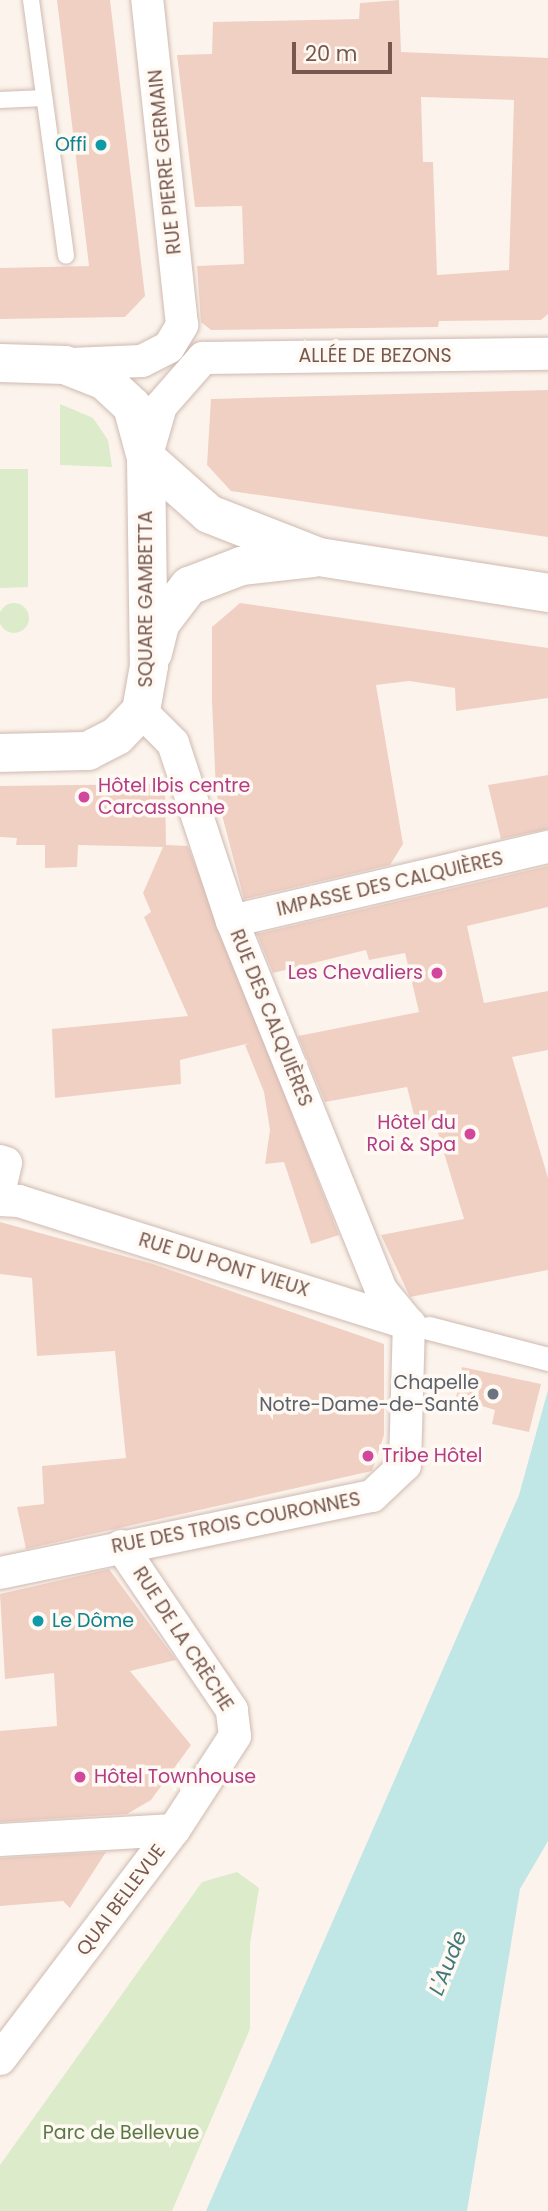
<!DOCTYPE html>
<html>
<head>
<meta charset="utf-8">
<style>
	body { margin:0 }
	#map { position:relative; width:548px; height:2211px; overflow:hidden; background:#fcf4ec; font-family:Poppins,sans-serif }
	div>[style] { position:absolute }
	.green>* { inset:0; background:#dcebca }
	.round { border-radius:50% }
	.water>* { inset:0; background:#c0e6e6 }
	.building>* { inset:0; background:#f1d0c4 }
	.roads { filter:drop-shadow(0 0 2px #cfbab1) drop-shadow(0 0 2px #cfbab1) }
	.service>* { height:16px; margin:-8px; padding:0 8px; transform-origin:8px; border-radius:8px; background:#fff }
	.pedestrian>* { height:23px; margin:-11.5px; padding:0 11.5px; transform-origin:11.5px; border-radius:11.5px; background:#fff }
	.minor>* { height:32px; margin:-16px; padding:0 16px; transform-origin:16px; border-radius:16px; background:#fff }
	.secondary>* { height:38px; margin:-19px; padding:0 19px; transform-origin:19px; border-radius:19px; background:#fff }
	.dots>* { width:19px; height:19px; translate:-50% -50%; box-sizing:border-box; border:4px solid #fff9f3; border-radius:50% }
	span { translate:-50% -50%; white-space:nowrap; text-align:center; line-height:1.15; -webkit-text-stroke:7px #fff9f3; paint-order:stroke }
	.culture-label { font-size:19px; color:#0d838f }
	.right { translate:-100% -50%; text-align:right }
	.left { translate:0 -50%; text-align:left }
	.street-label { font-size:19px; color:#78584e }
	.hotel-label { font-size:19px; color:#b23c85 }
	.worship-label { font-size:19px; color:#5b616d }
	.park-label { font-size:19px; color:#597843 }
	.water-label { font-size:21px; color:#427a7c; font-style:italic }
	.scale { position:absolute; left:292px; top:42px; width:100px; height:32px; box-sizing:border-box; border:4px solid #78584e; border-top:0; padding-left:9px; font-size:21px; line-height:24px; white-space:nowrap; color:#78584e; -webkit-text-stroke:5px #fff9f3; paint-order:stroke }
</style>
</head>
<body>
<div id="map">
	<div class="green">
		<div style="clip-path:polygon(60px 404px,93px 418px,108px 440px,112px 467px,60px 465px)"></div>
		<div style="clip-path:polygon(0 469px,28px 469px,28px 587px,0 588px)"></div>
		<div class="round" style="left:-1px;top:603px;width:30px;height:30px"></div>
		<div style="clip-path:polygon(237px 1872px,259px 1888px,250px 1944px,250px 2029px,172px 2211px,0 2211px,0 2165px,202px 1882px)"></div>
	</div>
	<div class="water">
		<div style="clip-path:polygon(548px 1390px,548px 1841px,520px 1889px,467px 2211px,206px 2211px,519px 1495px)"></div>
	</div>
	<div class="building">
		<div style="clip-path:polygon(57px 0,110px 0,145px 296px,125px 317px,0 319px,0 268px,89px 266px)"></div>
		<div style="clip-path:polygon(evenodd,399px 0,401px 52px,548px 58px,548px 314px,541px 320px,439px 321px,438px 327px,211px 330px,201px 322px,197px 266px,244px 264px,242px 206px,195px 207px,177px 55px,212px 54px,213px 22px,359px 19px,360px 3px,399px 0,421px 97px,514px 100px,509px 270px,437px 275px,433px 162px,423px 162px,421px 97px)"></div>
		<div style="clip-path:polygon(548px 390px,548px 537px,231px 491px,207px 465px,211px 399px)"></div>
		<div style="clip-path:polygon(240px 603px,548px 648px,548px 698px,456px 711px,455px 688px,409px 681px,376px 685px,403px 844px,390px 865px,244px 899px,216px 792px,212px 701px,212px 627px)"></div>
		<div style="clip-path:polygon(548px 775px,548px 829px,501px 839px,488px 785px)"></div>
		<div style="clip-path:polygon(157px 784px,165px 790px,166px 845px,188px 846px,339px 1235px,311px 1244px,284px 1162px,265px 1164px,270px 1130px,264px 1092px,245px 1045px,250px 1043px,180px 1060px,181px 1084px,55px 1098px,52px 1029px,188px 1016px,144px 917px,151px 912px,143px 893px,163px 847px,78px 845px,77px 867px,45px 868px,45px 845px,16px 845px,17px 838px,0 837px,0 786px)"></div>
		<div style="clip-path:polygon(548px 866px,548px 907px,467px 926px,484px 1003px,548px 991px,548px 1050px,512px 1057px,548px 1178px,548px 1270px,410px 1297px,381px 1235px,464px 1219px,434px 1120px,416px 1123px,407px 1087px,325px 1102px,298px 1036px,419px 1012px,405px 953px,369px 960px,366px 950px,273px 973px,257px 934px)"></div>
		<div style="clip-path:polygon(0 1222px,153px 1264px,384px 1344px,384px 1435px,372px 1471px,26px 1549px,17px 1507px,44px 1504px,42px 1466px,126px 1458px,115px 1351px,37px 1356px,32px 1278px,0 1274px)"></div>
		<div style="clip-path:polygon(462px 1367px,541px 1384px,529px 1432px,492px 1424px,495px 1410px,456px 1398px)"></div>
		<div style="clip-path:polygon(109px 1569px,176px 1660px,130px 1671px,191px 1745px,151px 1800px,127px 1814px,0 1822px,0 1731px,57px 1726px,54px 1673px,5px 1679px,0 1594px)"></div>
		<div style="clip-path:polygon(106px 1852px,70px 1908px,63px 1901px,0 1906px,0 1858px)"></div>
	</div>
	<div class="roads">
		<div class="service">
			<div style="left:31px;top:0;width:258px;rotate:82.2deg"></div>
			<div style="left:0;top:100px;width:44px;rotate:-2.6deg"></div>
		</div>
		<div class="pedestrian">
			<div style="left:429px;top:1328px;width:123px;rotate:14.6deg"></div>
		</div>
		<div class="minor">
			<div style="left:203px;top:358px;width:345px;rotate:-0.7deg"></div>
			<div style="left:71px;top:364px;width:71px;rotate:-2.4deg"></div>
			<div style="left:142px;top:361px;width:30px;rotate:-27deg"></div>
			<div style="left:169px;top:347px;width:26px;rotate:-59deg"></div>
			<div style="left:182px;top:325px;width:327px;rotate:-96.1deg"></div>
			<div style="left:146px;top:458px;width:54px;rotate:-73.9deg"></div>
			<div style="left:161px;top:406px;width:64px;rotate:-48.8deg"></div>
			<div style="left:141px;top:711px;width:45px;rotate:45deg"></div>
			<div style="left:173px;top:743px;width:188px;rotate:71.7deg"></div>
			<div style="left:232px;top:921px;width:398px;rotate:68deg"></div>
			<div style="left:381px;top:1290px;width:44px;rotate:50.5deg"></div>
			<div style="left:232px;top:921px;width:325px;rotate:-13.2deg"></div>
			<div style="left:0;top:1161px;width:6px;rotate:18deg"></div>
			<div style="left:6px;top:1163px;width:28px;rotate:103deg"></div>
			<div style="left:0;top:1200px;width:19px;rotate:3deg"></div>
			<div style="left:19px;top:1201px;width:410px;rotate:17.5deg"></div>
			<div style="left:0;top:1573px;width:380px;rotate:-11.7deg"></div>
			<div style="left:372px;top:1496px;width:45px;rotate:-43.2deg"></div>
			<div style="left:405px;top:1465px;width:141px;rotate:-88.4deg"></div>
			<div style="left:0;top:1840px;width:174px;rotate:-3.3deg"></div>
			<div style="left:0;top:2059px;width:288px;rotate:-52.8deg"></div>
			<div style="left:174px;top:1830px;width:112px;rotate:-57deg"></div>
			<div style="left:235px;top:1736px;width:26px;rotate:-97deg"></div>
			<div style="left:232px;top:1710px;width:198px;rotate:-124.1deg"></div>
		</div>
		<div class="secondary">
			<div style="left:0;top:363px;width:65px;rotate:1.8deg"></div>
			<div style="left:65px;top:365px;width:43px;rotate:21.8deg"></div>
			<div style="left:105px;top:381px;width:37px;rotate:43deg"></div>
			<div style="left:132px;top:406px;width:54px;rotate:74.9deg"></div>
			<div style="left:146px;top:458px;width:208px;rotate:89.2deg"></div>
			<div style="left:149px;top:666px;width:46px;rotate:100.1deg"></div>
			<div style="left:141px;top:711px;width:35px;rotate:134deg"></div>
			<div style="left:117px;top:736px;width:33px;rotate:153deg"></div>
			<div style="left:88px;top:751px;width:88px;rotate:178.7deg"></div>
			<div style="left:146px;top:458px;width:84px;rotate:41.6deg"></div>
			<div style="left:209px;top:514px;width:118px;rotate:21.4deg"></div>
			<div style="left:319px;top:557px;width:232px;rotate:8.9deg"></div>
			<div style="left:153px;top:653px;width:30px;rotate:-76deg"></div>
			<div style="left:160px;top:624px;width:48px;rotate:-52.7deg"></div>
			<div style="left:189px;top:586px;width:56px;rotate:-21deg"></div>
			<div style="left:241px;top:566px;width:72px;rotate:-6.3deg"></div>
		</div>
	</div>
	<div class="dots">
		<div style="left:101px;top:145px;background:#0f9aa8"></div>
		<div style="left:84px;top:797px;background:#d1479c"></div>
		<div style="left:437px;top:973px;background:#d1479c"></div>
		<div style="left:470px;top:1134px;background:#d1479c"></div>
		<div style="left:493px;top:1394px;background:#6b7280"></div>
		<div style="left:368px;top:1456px;background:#d1479c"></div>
		<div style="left:38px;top:1621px;background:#0f9aa8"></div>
		<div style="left:80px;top:1777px;background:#d1479c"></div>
	</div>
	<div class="culture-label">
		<span class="right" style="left:87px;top:145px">Offi</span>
		<span class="left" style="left:52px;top:1621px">Le Dôme</span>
	</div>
	<div class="street-label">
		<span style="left:165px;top:162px;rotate:-96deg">RUE PIERRE GERMAIN</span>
		<span style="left:375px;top:356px">ALLÉE DE BEZONS</span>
		<span style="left:146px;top:599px;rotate:-90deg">SQUARE GAMBETTA</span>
		<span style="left:390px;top:884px;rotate:-13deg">IMPASSE DES CALQUIÈRES</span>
		<span style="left:271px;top:1018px;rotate:68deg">RUE DES CALQUIÈRES</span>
		<span style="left:224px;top:1265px;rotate:17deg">RUE DU PONT VIEUX</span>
		<span style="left:236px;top:1523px;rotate:-11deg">RUE DES TROIS COURONNES</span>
		<span style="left:183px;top:1639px;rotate:57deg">RUE DE LA CRÈCHE</span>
		<span style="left:121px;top:1900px;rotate:-53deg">QUAI BELLEVUE</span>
	</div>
	<div class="hotel-label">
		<span class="left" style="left:98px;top:797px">Hôtel Ibis centre<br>Carcassonne</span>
		<span class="right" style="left:423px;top:973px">Les Chevaliers</span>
		<span class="right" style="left:456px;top:1134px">Hôtel du<br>Roi &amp; Spa</span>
		<span class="left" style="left:382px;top:1456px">Tribe Hôtel</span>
		<span class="left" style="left:94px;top:1777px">Hôtel Townhouse</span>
	</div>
	<div class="worship-label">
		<span class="right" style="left:479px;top:1394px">Chapelle<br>Notre-Dame-de-Santé</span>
	</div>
	<div class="park-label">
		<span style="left:121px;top:2133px">Parc de Bellevue</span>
	</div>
	<div class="water-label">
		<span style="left:448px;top:1963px;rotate:-68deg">L'Aude</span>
	</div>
	<div class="scale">20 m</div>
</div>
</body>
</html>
